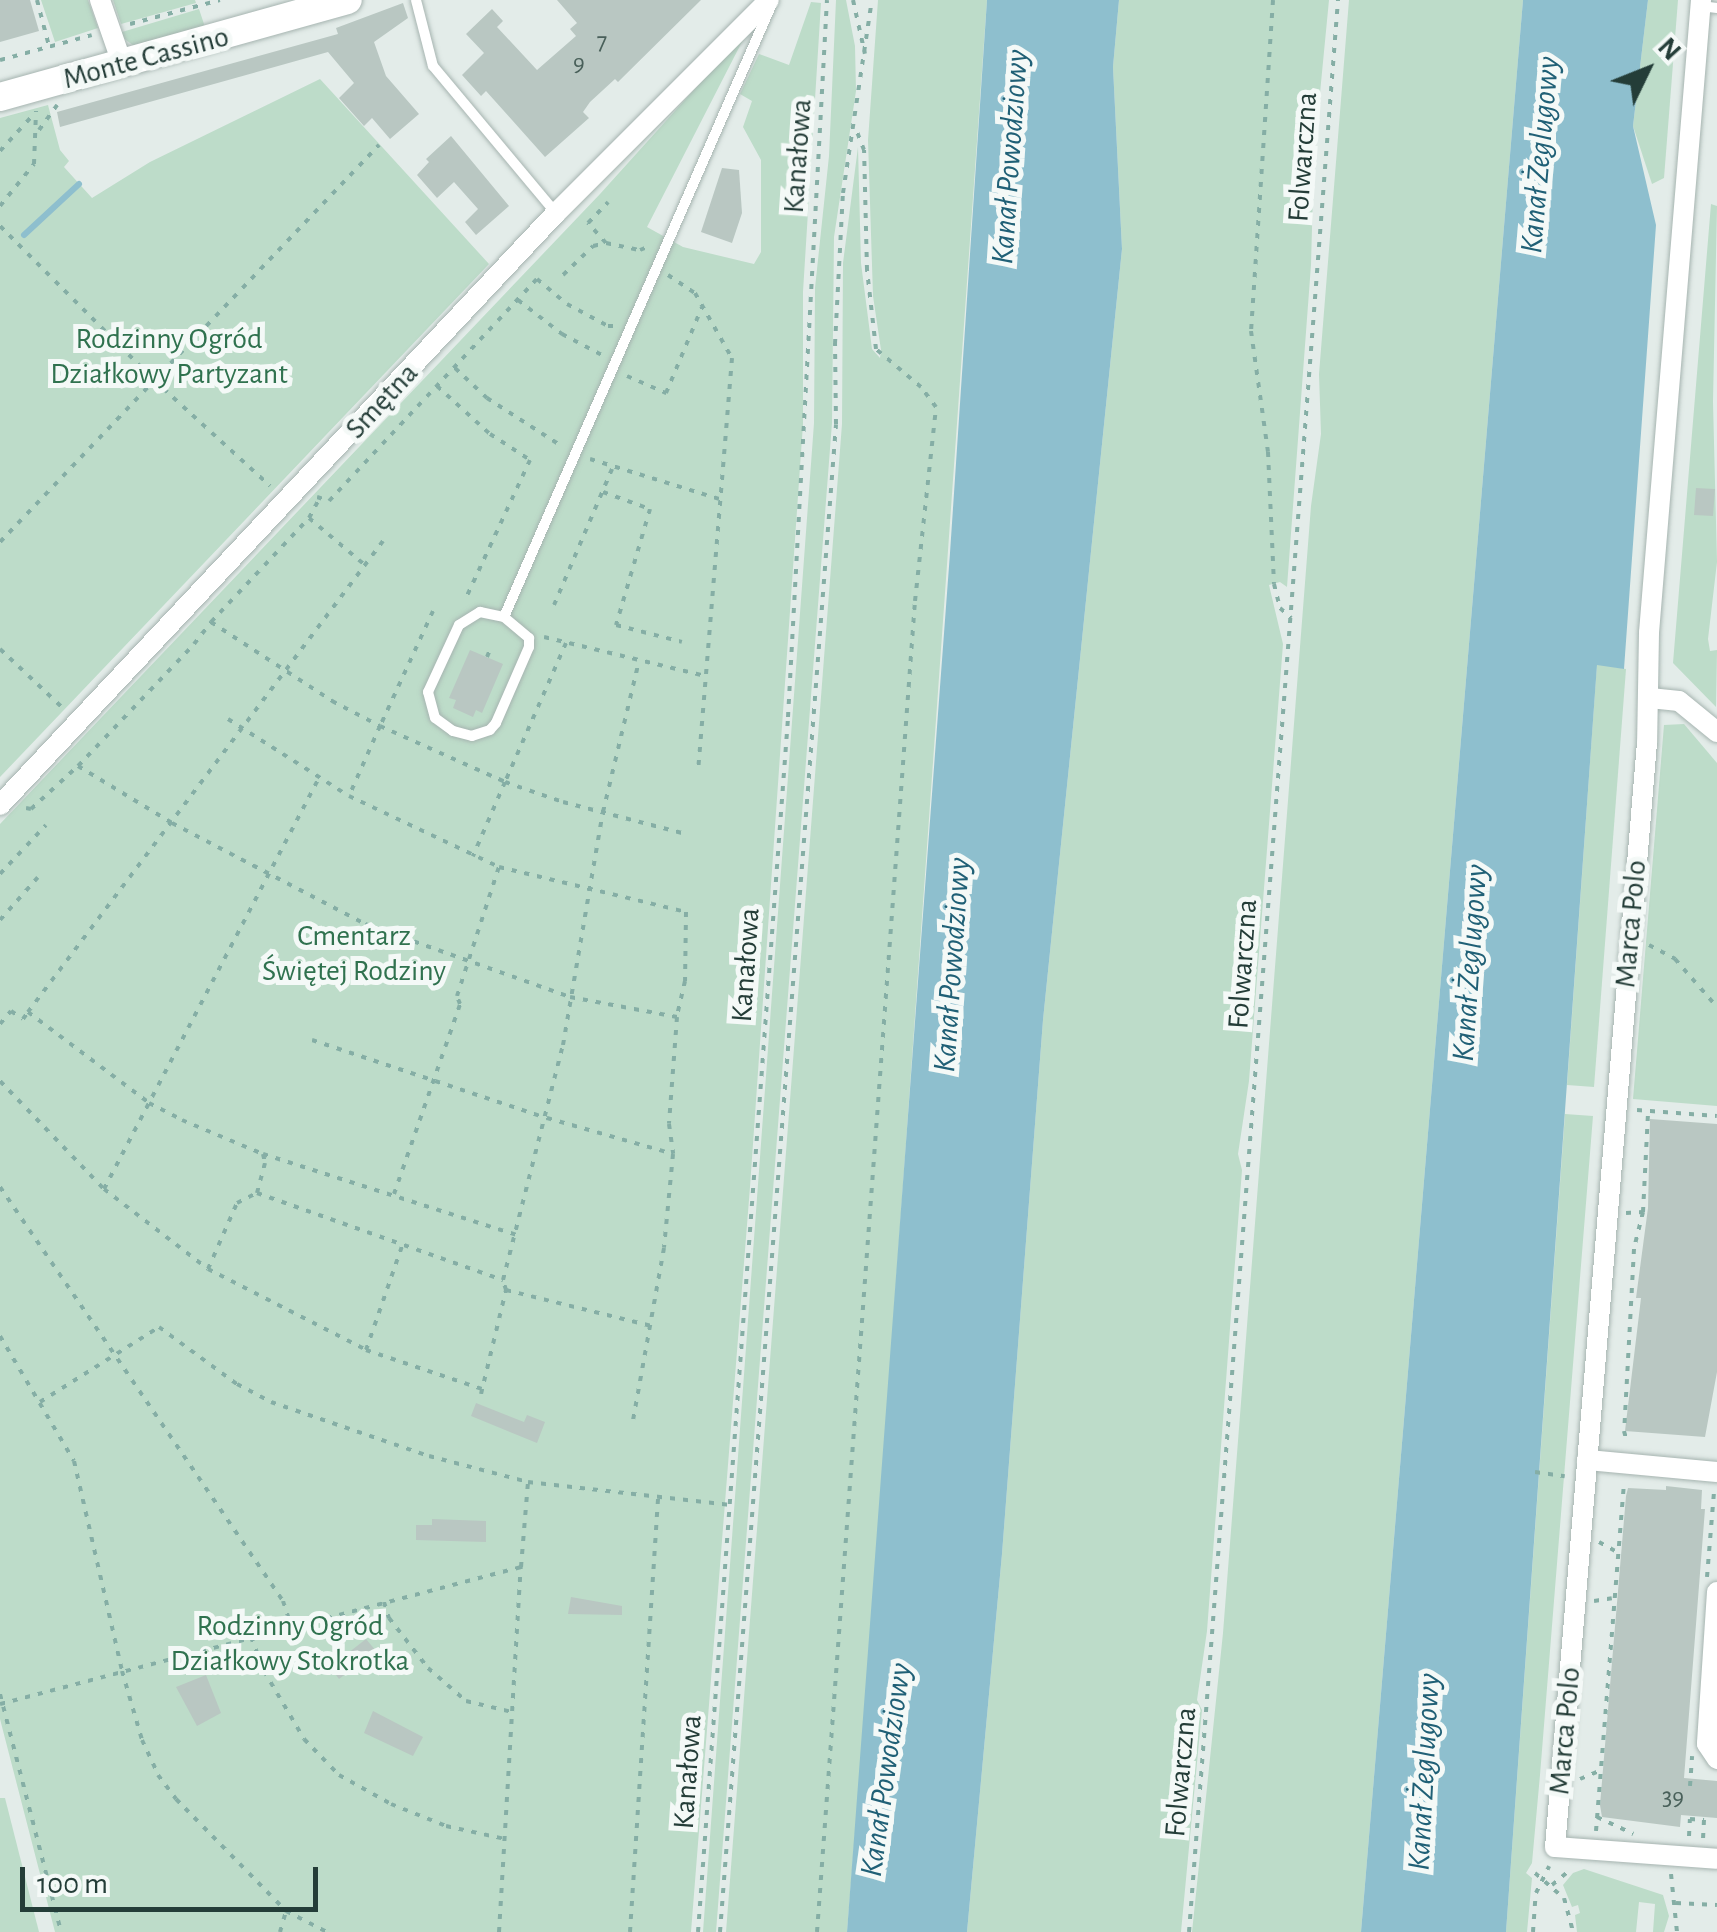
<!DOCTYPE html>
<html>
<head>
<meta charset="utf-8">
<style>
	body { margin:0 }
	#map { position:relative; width:1717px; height:1932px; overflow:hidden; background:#e3ece9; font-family:"Alegreya Sans",sans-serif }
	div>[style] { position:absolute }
	.green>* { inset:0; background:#bddcc9 }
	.water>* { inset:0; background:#8ebfce }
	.stream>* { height:6px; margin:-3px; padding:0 3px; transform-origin:3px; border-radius:3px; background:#8ebfce }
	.building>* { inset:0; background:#b9c7c2 }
	.path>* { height:4px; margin-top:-2px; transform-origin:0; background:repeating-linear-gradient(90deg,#85aea5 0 5px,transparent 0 13px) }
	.roads { filter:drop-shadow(0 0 2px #a6b4b0) drop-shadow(0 0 2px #a6b4b0) }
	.lane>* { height:10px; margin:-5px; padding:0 5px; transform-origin:5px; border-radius:5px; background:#fff }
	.street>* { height:20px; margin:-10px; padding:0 10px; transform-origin:10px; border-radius:10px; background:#fff }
	.secondary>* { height:28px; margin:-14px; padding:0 14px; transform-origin:14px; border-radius:14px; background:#fff }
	span { translate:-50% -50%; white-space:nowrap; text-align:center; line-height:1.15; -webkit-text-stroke:10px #f4f9f7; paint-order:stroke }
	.number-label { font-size:25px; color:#49605a }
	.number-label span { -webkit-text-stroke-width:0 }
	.street-label { font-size:30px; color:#243d38 }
	.park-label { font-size:30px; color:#30724f }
	.water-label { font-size:32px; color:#206076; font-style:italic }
	.north { position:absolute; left:1597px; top:20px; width:100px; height:100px; -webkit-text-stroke:8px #f4f9f7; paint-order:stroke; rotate:47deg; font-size:28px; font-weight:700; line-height:40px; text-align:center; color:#243d38 }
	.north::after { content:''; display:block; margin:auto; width:35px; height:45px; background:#243d38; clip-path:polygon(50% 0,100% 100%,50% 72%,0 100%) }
	.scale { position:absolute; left:20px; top:1867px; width:298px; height:45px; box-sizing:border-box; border:5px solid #243d38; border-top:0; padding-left:12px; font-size:30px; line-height:35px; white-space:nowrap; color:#243d38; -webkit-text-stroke:8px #f4f9f7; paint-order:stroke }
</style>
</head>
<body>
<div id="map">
	<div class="green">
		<div style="clip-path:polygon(41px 0,88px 0,98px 28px,55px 42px)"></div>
		<div style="clip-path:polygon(113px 0,195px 0,196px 3px,121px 24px)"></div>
		<div style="clip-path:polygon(836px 0,846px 0,855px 46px,856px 91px,834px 237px,832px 423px,716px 1932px,703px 1932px,814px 423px,815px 288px,829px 156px)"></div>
		<div style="clip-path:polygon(878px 0,987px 0,872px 1623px,847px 1932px,726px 1932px,842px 424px,843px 263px,858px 147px,861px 263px,872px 349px,880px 358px,881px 350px,873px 296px,868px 140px)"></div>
		<div style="clip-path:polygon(1119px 0,1329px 0,1314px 155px,1311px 265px,1287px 587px,1280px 582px,1269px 585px,1283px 644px,1249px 1081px,1238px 1154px,1242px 1170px,1207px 1631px,1197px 1700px,1202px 1710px,1181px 1932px,967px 1932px,1002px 1554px,1043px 1020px,1122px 249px,1113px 67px)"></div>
		<div style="clip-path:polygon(1349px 0,1523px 0,1361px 1932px,1192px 1932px,1223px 1633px,1311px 506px,1321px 434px,1319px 374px)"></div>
		<div style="clip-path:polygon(1648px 0,1678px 0,1664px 178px,1652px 184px,1633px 126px)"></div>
		<div style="clip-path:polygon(811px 2px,821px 3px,803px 292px,803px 424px,750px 1187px,691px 1932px,55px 1932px,0 1719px,0 824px,600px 194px,748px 30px,647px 227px,683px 247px,754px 264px,761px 252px,761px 160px,743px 127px,752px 101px,740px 94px,759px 54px,789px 65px)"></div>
		<div style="clip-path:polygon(199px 9px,205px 27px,134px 46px,122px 37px,122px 32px)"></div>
		<div style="clip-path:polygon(320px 79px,489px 264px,0 777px,0 118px,48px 105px,60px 150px,69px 161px,64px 167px,92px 198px,150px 162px)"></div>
		<div style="clip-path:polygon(1711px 204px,1717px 206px,1713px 402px,1717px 562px,1708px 639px,1710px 651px,1717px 650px,1716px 707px,1673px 663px)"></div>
		<div style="clip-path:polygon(1597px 664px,1626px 669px,1594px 1087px,1567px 1085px)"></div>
		<div style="clip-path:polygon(1684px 724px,1717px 763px,1717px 1106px,1633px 1099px,1664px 725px)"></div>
		<div style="clip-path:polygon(1565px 1114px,1593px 1116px,1540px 1775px,1532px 1863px,1526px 1873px,1532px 1878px,1527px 1932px,1506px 1932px)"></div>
		<div style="clip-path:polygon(0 1798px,5px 1798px,39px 1932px,0 1932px)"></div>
		<div style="clip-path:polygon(1584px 1869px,1663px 1895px,1669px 1916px,1664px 1932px,1653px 1932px,1655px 1904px,1639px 1902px,1636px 1932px,1577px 1932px,1575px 1915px,1580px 1913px,1578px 1905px,1572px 1907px,1563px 1885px,1573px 1873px)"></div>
	</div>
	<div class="water">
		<div style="clip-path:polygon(987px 0,1119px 0,1113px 67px,1122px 249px,1043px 1020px,1002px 1554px,967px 1932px,847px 1932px,950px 553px)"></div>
		<div style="clip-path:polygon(1523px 0,1648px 0,1633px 126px,1656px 225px,1624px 669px,1597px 665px,1506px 1932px,1361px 1932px)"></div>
	</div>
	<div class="stream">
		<div style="left:24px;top:235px;width:75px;rotate:-42.8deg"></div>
	</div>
	<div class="building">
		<div style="clip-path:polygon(0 0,30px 0,39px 31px,0 42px)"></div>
		<div style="clip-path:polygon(557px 0,701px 0,618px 82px,615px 79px,590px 102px,583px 112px,589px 118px,545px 157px,486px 91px,481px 96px,462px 75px,484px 53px,466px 34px,492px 9px,503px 21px,497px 27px,537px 70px,576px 36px,570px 29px,577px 23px)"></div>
		<div style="clip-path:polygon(403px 3px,408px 18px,374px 42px,386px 76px,419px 114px,390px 139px,372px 118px,364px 126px,339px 98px,354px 83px,328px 52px,60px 127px,57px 112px,338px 34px,336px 28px)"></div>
		<div style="clip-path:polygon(451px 136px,509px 206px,476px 235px,465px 222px,478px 209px,454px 182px,437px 198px,417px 175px,429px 162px,426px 159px)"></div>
		<div style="clip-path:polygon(722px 168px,739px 170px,742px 213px,732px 243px,701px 232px)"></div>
		<div style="clip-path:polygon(1696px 488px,1715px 489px,1713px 516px,1694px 515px)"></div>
		<div style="clip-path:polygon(470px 650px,503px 664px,482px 713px,476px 710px,473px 717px,453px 708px,456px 700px,449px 698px)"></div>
		<div style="clip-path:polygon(1650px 1119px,1717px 1124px,1717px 1372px,1705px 1437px,1625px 1431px,1641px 1298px,1636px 1298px,1648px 1208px)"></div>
		<div style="clip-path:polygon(476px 1403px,524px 1422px,527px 1415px,545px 1422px,537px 1443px,471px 1416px)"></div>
		<div style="clip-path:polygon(1666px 1486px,1702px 1490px,1701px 1509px,1705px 1509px,1684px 1778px,1717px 1781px,1717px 1818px,1681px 1815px,1680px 1827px,1602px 1817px,1600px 1805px,1626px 1496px,1628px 1488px,1666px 1490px)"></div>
		<div style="clip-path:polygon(432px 1519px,486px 1521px,486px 1542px,416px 1540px,416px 1525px,432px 1525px)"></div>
		<div style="clip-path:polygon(571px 1597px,622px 1606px,622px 1615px,568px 1614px)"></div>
		<div style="clip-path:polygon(366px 1639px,376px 1651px,339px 1679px,330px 1667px)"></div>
		<div style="clip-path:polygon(206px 1675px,221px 1713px,197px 1726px,176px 1687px)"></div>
		<div style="clip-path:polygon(373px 1711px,423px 1737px,413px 1756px,364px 1733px)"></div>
	</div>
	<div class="path">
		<div style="left:37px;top:0;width:48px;rotate:75.4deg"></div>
		<div style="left:853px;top:0;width:55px;rotate:77.5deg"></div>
		<div style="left:1273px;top:0;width:332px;rotate:93.8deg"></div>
		<div style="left:1251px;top:331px;width:122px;rotate:82deg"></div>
		<div style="left:1268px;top:452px;width:132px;rotate:87.4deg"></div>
		<div style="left:1274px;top:584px;width:25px;rotate:76deg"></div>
		<div style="left:1280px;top:608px;width:15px;rotate:42deg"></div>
		<div style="left:130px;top:24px;width:93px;rotate:-14.9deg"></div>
		<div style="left:0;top:60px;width:95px;rotate:-15.2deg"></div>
		<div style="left:39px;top:130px;width:31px;rotate:-54deg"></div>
		<div style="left:0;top:151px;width:50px;rotate:-47.4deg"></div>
		<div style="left:0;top:206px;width:54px;rotate:-51deg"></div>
		<div style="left:34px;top:164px;width:53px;rotate:-87.8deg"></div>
		<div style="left:0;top:226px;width:218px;rotate:45deg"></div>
		<div style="left:154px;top:380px;width:157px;rotate:42.4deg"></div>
		<div style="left:606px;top:243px;width:27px;rotate:-132deg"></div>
		<div style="left:588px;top:223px;width:29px;rotate:-46deg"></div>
		<div style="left:563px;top:275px;width:42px;rotate:-44deg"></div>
		<div style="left:593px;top:246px;width:13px;rotate:-13deg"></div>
		<div style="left:606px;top:243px;width:35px;rotate:12deg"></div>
		<div style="left:640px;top:250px;width:11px;rotate:-22deg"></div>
		<div style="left:668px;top:275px;width:32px;rotate:34deg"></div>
		<div style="left:695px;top:293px;width:75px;rotate:60.4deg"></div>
		<div style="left:732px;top:358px;width:413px;rotate:94.7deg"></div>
		<div style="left:518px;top:300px;width:56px;rotate:37.7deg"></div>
		<div style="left:562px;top:334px;width:45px;rotate:27.7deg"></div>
		<div style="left:455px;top:368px;width:44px;rotate:43.2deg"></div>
		<div style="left:487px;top:398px;width:90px;rotate:32.8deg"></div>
		<div style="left:627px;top:376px;width:43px;rotate:23.6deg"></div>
		<div style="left:666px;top:393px;width:93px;rotate:-67.3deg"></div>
		<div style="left:437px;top:386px;width:72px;rotate:42.2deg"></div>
		<div style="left:490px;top:434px;width:48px;rotate:33deg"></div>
		<div style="left:530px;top:460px;width:154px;rotate:114.9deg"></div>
		<div style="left:590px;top:459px;width:135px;rotate:17.2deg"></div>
		<div style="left:603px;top:492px;width:50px;rotate:19.9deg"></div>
		<div style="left:650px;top:509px;width:121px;rotate:106.3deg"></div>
		<div style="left:616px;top:625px;width:68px;rotate:14.4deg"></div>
		<div style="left:317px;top:497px;width:13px;rotate:18deg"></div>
		<div style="left:329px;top:501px;width:304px;rotate:-46.9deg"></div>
		<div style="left:537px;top:279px;width:39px;rotate:40deg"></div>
		<div style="left:567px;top:304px;width:47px;rotate:28.2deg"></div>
		<div style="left:608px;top:326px;width:9px"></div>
		<div style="left:309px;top:518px;width:73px;rotate:40deg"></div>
		<div style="left:383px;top:541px;width:590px;rotate:127.01deg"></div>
		<div style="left:28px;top:1012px;width:151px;rotate:36.9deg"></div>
		<div style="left:149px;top:1103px;width:37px;rotate:27deg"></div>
		<div style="left:182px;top:1120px;width:88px;rotate:22.8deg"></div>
		<div style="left:263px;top:1154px;width:267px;rotate:17.7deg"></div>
		<div style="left:0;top:542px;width:549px;rotate:-46.33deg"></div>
		<div style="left:554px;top:605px;width:148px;rotate:-66.9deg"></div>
		<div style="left:433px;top:611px;width:127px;rotate:114.7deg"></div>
		<div style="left:380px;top:726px;width:137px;rotate:24.1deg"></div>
		<div style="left:505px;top:782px;width:81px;rotate:113.4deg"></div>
		<div style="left:211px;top:622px;width:143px;rotate:-46.7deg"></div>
		<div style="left:309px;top:518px;width:21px;rotate:-62deg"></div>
		<div style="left:544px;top:637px;width:166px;rotate:13.6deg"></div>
		<div style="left:566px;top:643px;width:152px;rotate:113.7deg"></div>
		<div style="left:505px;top:782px;width:61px;rotate:19deg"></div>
		<div style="left:563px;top:802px;width:123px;rotate:14.6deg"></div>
		<div style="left:0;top:649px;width:88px;rotate:43.2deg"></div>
		<div style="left:487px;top:657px;width:11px;rotate:-68deg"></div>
		<div style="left:228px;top:719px;width:143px;rotate:32.5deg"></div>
		<div style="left:349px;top:796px;width:166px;rotate:25.3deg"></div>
		<div style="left:499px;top:867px;width:192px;rotate:13.5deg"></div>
		<div style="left:686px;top:912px;width:69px;rotate:90.8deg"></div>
		<div style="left:685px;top:981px;width:37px;rotate:103deg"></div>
		<div style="left:677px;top:1017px;width:107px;rotate:94.3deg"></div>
		<div style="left:669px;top:1124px;width:30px;rotate:82deg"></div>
		<div style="left:673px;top:1154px;width:94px;rotate:95.5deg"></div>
		<div style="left:664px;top:1248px;width:181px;rotate:100.2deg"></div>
		<div style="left:78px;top:766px;width:110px;rotate:31.2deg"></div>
		<div style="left:172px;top:823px;width:218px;rotate:27.6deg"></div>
		<div style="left:365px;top:924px;width:218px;rotate:19.6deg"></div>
		<div style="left:570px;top:997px;width:109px;rotate:10.6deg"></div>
		<div style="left:26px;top:808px;width:5px;rotate:11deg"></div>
		<div style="left:31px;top:809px;width:64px;rotate:-42.5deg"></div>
		<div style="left:78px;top:766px;width:168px;rotate:-46.4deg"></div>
		<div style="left:194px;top:644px;width:28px;rotate:-52deg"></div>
		<div style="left:211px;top:622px;width:145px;rotate:33.1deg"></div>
		<div style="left:332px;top:701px;width:54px;rotate:27.5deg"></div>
		<div style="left:380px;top:726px;width:77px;rotate:113.9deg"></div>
		<div style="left:0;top:874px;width:67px;rotate:-46.8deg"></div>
		<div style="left:0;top:920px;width:57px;rotate:-48.5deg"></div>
		<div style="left:1649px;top:945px;width:30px;rotate:28deg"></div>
		<div style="left:1675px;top:959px;width:64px;rotate:48.8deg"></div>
		<div style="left:0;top:1024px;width:17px;rotate:-50deg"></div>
		<div style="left:11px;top:1011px;width:14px;rotate:34deg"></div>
		<div style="left:23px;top:1019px;width:9px;rotate:-54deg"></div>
		<div style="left:312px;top:1040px;width:248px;rotate:18.4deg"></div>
		<div style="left:547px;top:1118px;width:131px;rotate:15.9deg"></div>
		<div style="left:0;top:1081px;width:150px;rotate:46.1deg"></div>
		<div style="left:104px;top:1189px;width:131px;rotate:37.6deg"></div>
		<div style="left:208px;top:1269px;width:178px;rotate:27.1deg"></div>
		<div style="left:366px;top:1350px;width:122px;rotate:18.6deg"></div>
		<div style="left:1637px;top:1110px;width:80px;rotate:4.3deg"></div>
		<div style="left:263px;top:1154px;width:9px;rotate:77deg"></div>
		<div style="left:265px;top:1163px;width:31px;rotate:105deg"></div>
		<div style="left:257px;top:1193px;width:261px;rotate:19.5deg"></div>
		<div style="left:503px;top:1280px;width:243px;rotate:-75.7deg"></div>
		<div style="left:563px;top:1045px;width:236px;rotate:-80.3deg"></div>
		<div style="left:603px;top:812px;width:155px;rotate:-76.6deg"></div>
		<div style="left:0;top:1187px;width:501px;rotate:55.64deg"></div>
		<div style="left:283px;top:1601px;width:26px;rotate:72deg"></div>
		<div style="left:104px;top:1189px;width:462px;rotate:-62.4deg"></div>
		<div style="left:394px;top:1194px;width:201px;rotate:-70.8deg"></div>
		<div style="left:460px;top:1004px;width:9px;rotate:-111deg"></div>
		<div style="left:457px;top:996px;width:136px;rotate:-72deg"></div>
		<div style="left:1643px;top:1212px;width:100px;rotate:-87.1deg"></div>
		<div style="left:1626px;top:1213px;width:17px;rotate:-3deg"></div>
		<div style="left:1643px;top:1212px;width:38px;rotate:104deg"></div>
		<div style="left:1634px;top:1249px;width:182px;rotate:93.1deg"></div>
		<div style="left:1624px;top:1431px;width:11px;rotate:75deg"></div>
		<div style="left:208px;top:1269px;width:72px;rotate:-66.3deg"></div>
		<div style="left:237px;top:1203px;width:22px;rotate:-27deg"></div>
		<div style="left:506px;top:1290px;width:150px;rotate:13.9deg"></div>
		<div style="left:0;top:1336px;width:145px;rotate:59.4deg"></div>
		<div style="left:74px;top:1461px;width:215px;rotate:77.1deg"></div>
		<div style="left:122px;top:1671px;width:72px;rotate:73.8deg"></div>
		<div style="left:142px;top:1740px;width:38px;rotate:65deg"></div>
		<div style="left:158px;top:1775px;width:30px;rotate:53deg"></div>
		<div style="left:176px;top:1799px;width:157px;rotate:45.5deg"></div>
		<div style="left:286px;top:1911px;width:46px;rotate:27.1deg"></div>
		<div style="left:366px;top:1350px;width:110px;rotate:-70.9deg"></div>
		<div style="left:481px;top:1394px;width:107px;rotate:-76.5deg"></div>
		<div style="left:506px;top:1290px;width:10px;rotate:-107deg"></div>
		<div style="left:40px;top:1402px;width:141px;rotate:-32.2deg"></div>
		<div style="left:159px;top:1327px;width:97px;rotate:36.2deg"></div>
		<div style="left:237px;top:1384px;width:38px;rotate:28deg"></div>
		<div style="left:271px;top:1402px;width:167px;rotate:18.9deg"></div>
		<div style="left:429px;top:1456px;width:102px;rotate:14.7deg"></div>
		<div style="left:528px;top:1482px;width:204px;rotate:6.5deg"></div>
		<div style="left:1535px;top:1472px;width:30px;rotate:8deg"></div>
		<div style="left:1599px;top:1542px;width:18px;rotate:29deg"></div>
		<div style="left:1707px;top:1577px;width:85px;rotate:-85.3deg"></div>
		<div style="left:1594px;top:1601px;width:18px;rotate:-9deg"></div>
		<div style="left:384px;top:1602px;width:17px;rotate:73deg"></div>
		<div style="left:389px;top:1618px;width:63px;rotate:52deg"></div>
		<div style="left:428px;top:1668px;width:50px;rotate:41deg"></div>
		<div style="left:466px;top:1701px;width:47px;rotate:13.4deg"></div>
		<div style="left:251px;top:1637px;width:36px;rotate:69deg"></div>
		<div style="left:264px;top:1671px;width:79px;rotate:59.5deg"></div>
		<div style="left:304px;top:1739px;width:50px;rotate:45.8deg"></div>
		<div style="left:339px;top:1775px;width:60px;rotate:29.1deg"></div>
		<div style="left:391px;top:1804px;width:59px;rotate:21.8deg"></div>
		<div style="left:446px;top:1826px;width:60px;rotate:12.4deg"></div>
		<div style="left:0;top:1694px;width:246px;rotate:75.6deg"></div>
		<div style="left:0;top:1704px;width:539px;rotate:-14.73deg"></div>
		<div style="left:521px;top:1567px;width:85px;rotate:-85.3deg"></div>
		<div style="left:1580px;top:1779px;width:21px;rotate:-23deg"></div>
		<div style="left:1690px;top:1786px;width:30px;rotate:-86deg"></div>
		<div style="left:1597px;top:1817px;width:40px;rotate:25deg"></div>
		<div style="left:1596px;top:1831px;width:351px;rotate:-85.4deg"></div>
		<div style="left:1689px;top:1836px;width:17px;rotate:-87deg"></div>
		<div style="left:1690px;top:1819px;width:14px;rotate:4deg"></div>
		<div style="left:1704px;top:1820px;width:20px;rotate:93deg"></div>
		<div style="left:1535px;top:1873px;width:38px;rotate:41deg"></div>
		<div style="left:1564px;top:1898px;width:35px;rotate:75deg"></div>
		<div style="left:1671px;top:1874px;width:58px;rotate:84.1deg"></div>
		<div style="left:1552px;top:1885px;width:25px;rotate:-40deg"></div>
		<div style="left:1676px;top:1903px;width:41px;rotate:2.8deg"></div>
		<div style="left:280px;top:1932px;width:22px;rotate:-74deg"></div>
		<div style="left:499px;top:1932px;width:366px;rotate:-86.6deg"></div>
		<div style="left:630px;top:1932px;width:435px;rotate:-86.3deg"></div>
		<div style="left:698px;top:1932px;width:1218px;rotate:-85.76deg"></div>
		<div style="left:788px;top:717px;width:718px;rotate:-86.89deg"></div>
		<div style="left:720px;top:1932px;width:1512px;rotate:-85.6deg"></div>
		<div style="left:836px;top:424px;width:80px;rotate:-90.7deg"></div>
		<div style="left:835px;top:344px;width:151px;rotate:-87deg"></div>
		<div style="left:843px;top:193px;width:195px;rotate:-81.5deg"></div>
		<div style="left:817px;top:1932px;width:1335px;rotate:-85.79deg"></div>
		<div style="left:915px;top:601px;width:195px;rotate:-83.8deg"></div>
		<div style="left:936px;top:407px;width:25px;rotate:-127deg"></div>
		<div style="left:921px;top:387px;width:59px;rotate:-139.8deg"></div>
		<div style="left:876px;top:349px;width:80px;rotate:-96.5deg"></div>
		<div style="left:867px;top:270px;width:120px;rotate:-91.4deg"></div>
		<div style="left:864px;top:150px;width:19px;rotate:-111deg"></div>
		<div style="left:1189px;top:1932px;width:1938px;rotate:-85.59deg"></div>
		<div style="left:1533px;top:1932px;width:39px;rotate:-86deg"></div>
		<div style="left:1536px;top:1893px;width:30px;rotate:-64deg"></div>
	</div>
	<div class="roads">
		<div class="lane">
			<div style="left:416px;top:0;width:68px;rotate:75.6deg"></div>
			<div style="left:433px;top:66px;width:190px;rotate:50.1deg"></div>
			<div style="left:1701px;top:6px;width:16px;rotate:7deg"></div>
			<div style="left:480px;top:612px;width:25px;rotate:12deg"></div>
			<div style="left:504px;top:617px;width:33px;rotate:40deg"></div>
			<div style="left:529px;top:638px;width:9px;rotate:90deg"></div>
			<div style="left:529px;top:647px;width:83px;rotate:113.5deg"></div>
			<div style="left:496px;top:723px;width:9px;rotate:131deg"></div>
			<div style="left:490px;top:730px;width:19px;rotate:162deg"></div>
			<div style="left:472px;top:736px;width:20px;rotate:-165deg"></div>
			<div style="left:453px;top:731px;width:22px;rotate:-144deg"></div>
			<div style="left:435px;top:718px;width:27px;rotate:-105deg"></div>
			<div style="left:428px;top:692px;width:74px;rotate:-65.2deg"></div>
			<div style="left:459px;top:625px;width:25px;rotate:-32deg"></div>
			<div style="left:504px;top:617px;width:667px;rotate:-66.4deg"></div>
		</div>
		<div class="street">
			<div style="left:100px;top:0;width:67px;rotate:70.8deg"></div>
			<div style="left:1701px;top:0;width:635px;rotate:94.7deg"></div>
			<div style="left:1649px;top:633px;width:110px;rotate:91deg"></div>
			<div style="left:1647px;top:743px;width:1108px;rotate:94.76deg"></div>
			<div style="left:1555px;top:1847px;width:162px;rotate:4.2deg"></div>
			<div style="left:1650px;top:698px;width:29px;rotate:6deg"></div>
			<div style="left:1679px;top:701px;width:49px;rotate:39.2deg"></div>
			<div style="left:0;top:805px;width:812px;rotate:-46.8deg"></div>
			<div style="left:556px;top:213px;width:301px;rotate:-45deg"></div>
			<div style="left:1587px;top:1460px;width:131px;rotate:5.3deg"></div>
			<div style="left:1717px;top:1592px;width:152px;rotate:93.8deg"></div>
			<div style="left:1707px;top:1744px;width:18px;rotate:56deg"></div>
		</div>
		<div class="secondary">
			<div style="left:0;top:97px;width:361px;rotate:-15.6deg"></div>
		</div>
	</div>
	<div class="number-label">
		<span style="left:602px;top:42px">7</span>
		<span style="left:579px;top:64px">9</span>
		<span style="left:1673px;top:1798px">39</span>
	</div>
	<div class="street-label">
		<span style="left:146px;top:58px;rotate:-15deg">Monte Cassino</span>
		<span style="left:798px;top:156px;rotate:-86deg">Kanałowa</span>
		<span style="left:1303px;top:157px;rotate:-86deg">Folwarczna</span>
		<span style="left:382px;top:401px;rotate:-47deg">Smętna</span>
		<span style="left:1631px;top:924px;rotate:-85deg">Marca Polo</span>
		<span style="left:1243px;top:964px;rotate:-86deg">Folwarczna</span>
		<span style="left:746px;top:965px;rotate:-86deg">Kanałowa</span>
		<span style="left:1565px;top:1731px;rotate:-85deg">Marca Polo</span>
		<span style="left:688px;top:1772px;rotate:-86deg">Kanałowa</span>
		<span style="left:1181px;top:1772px;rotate:-85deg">Folwarczna</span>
	</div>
	<div class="park-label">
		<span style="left:169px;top:356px">Rodzinny Ogród<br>Działkowy Partyzant</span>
		<span style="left:354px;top:953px">Cmentarz<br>Świętej Rodziny</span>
		<span style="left:290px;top:1643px">Rodzinny Ogród<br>Działkowy Stokrotka</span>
	</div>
	<div class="water-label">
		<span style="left:1540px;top:155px;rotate:-85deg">Kanał Żeglugowy</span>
		<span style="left:1010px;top:157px;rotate:-86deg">Kanał Powodziowy</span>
		<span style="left:1470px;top:963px;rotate:-86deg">Kanał Żeglugowy</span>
		<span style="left:952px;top:965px;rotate:-86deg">Kanał Powodziowy</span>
		<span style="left:886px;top:1770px;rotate:-82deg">Kanał Powodziowy</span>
		<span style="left:1424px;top:1772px;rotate:-87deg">Kanał Żeglugowy</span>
	</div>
	<div class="north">N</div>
	<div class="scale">100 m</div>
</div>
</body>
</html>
